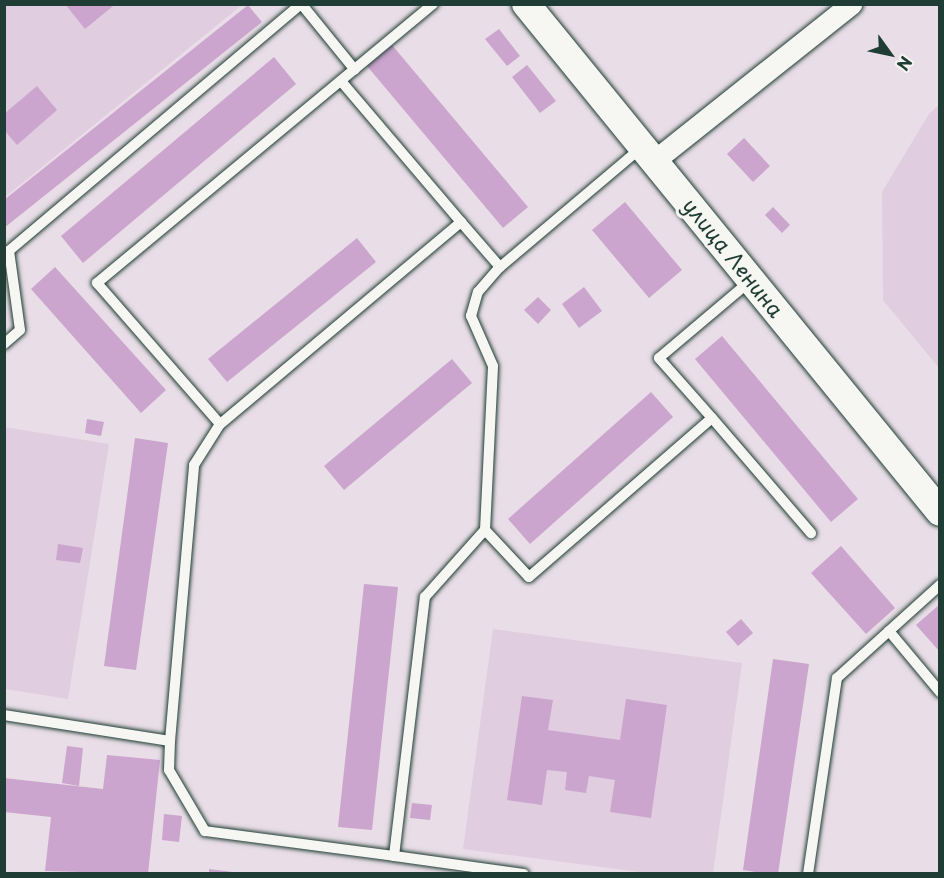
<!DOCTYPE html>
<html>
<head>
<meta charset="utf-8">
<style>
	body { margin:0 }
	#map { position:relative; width:944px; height:878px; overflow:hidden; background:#e9dee7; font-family:"Playpen Sans",sans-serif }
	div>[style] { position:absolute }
	.built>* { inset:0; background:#e0cde0 }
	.building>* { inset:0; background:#cba5ce }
	.roads { filter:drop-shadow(0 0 2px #1f3d34) drop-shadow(0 0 2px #1f3d34) }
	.lane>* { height:10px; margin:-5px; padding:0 5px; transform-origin:5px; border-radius:5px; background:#f6f6f2 }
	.street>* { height:21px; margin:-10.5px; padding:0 10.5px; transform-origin:10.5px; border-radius:10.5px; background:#f6f6f2 }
	.secondary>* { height:28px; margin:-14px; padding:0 14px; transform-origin:14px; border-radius:14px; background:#f6f6f2 }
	span { translate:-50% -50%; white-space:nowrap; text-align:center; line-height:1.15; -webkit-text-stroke:6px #f6f6f2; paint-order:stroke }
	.street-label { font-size:21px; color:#1f3d34 }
	.frame { position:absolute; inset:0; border:6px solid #1f3d34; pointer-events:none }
	.north { position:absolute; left:860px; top:24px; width:60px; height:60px; -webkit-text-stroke:4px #f6f6f2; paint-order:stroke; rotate:123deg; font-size:16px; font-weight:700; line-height:24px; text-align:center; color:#1f3d34 }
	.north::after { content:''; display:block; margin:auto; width:21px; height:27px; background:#1f3d34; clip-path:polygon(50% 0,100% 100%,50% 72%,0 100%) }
</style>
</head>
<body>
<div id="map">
	<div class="built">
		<div style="clip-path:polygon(5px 5px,242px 5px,5px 197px)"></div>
		<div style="clip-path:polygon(939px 105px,939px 368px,883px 300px,882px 192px,929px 114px)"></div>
		<div style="clip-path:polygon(4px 427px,109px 444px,68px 699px,5px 689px)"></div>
		<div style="clip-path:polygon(493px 629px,742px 663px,713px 873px,647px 873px,463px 849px)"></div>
	</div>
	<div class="building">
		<div style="clip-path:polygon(65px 4px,112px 4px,113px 6px,85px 29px)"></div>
		<div style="clip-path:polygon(248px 5px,262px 22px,4px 228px,4px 200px)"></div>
		<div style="clip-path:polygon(499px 29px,520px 56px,507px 66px,485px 39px)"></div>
		<div style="clip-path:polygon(392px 45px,528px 207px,503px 228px,367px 66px)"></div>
		<div style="clip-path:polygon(274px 57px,296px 84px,83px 263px,61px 236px)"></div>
		<div style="clip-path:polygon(527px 65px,556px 101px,540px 113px,512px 77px)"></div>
		<div style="clip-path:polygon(37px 86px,57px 110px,17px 145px,4px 130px,4px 114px)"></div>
		<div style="clip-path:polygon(744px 138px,770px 166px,753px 182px,727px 154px)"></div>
		<div style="clip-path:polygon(625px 202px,682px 270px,649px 298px,592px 230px)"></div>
		<div style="clip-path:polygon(773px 207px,790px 225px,782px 233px,765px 215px)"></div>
		<div style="clip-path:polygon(357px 238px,376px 262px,227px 382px,208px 359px)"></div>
		<div style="clip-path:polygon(55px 267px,166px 390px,141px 413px,31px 289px)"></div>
		<div style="clip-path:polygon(584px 287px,602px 311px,579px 328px,562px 304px)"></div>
		<div style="clip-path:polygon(538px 297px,551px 310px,538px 324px,524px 310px)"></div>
		<div style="clip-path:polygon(722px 336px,858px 499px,831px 522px,695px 359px)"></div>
		<div style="clip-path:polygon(452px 359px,472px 383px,344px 490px,324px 466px)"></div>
		<div style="clip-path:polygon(651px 392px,673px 417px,530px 544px,508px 519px)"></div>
		<div style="clip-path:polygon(87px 419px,104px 422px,101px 436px,85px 433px)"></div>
		<div style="clip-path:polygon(135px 438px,168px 443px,136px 670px,104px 666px)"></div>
		<div style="clip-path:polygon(58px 544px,83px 548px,80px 563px,56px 560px)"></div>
		<div style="clip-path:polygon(841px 546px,895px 608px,866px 634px,811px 573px)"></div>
		<div style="clip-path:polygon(364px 584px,398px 587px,372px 830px,338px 827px)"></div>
		<div style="clip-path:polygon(940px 604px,940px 652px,916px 625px)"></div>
		<div style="clip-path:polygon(741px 619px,753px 633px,738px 646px,726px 632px)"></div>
		<div style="clip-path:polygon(773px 659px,809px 664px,778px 874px,767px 874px,743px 870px)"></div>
		<div style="clip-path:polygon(522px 696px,553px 700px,548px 730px,620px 740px,626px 699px,667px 705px,651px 818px,610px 812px,615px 780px,589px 776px,586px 793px,565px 790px,567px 772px,547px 770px,542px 805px,507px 800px)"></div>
		<div style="clip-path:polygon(67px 746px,83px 748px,79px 786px,62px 783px)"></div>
		<div style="clip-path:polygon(107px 755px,160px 760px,148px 874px,45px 871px,51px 817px,4px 812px,4px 778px,103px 789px)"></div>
		<div style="clip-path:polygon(412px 803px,432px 805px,430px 820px,410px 818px)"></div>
		<div style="clip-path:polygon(164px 814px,182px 816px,179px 842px,162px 840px)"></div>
		<div style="clip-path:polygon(209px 869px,233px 872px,233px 874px,209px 874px)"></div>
	</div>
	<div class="roads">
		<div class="lane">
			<div style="left:303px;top:6px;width:82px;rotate:50.9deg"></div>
			<div style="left:341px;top:81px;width:185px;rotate:49.6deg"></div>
			<div style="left:4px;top:255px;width:389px;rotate:-40.2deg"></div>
			<div style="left:500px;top:267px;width:186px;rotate:-40.2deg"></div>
			<div style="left:4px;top:344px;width:21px;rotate:-41deg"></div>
			<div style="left:20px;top:330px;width:80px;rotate:-97.9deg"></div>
			<div style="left:712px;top:418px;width:80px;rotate:-131.5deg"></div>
			<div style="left:659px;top:358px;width:118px;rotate:-40.2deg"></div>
			<div style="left:485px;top:530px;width:64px;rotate:46.9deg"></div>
			<div style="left:529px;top:577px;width:242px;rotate:-41deg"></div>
			<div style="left:712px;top:418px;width:152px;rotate:49.3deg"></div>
			<div style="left:889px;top:631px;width:80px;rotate:50.1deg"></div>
			<div style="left:4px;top:715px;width:168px;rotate:8.9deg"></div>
			<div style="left:170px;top:741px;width:277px;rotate:-85deg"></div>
			<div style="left:194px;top:465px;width:49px;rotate:-57.6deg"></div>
			<div style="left:220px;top:424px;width:187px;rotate:-131.1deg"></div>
			<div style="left:97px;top:283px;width:437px;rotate:-39.7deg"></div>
			<div style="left:170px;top:741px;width:29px;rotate:92deg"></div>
			<div style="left:169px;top:770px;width:71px;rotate:59.5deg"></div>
			<div style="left:205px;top:831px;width:191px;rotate:7.5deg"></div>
			<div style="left:394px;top:856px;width:261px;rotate:-83.2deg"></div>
			<div style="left:425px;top:597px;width:90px;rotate:-48.2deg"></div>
			<div style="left:485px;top:530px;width:164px;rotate:-87.2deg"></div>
			<div style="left:493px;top:366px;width:55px;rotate:-113.7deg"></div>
			<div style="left:471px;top:316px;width:25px;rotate:-74deg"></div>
			<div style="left:478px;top:292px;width:33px;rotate:-49deg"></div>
			<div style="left:500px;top:267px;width:60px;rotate:-130.9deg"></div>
			<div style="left:461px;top:222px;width:314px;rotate:140deg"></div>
			<div style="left:394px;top:856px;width:131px;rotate:7.9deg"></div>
			<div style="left:808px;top:874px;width:198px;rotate:-81.6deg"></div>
			<div style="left:837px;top:678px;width:139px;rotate:-42.1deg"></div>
		</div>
		<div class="street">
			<div style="left:655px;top:160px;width:251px;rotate:-38.5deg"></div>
		</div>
		<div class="secondary">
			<div style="left:526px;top:4px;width:655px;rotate:50.82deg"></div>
		</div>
	</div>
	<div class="street-label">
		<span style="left:734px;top:257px;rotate:51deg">улица Ленина</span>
	</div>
	<div class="frame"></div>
	<div class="north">N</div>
</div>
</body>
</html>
